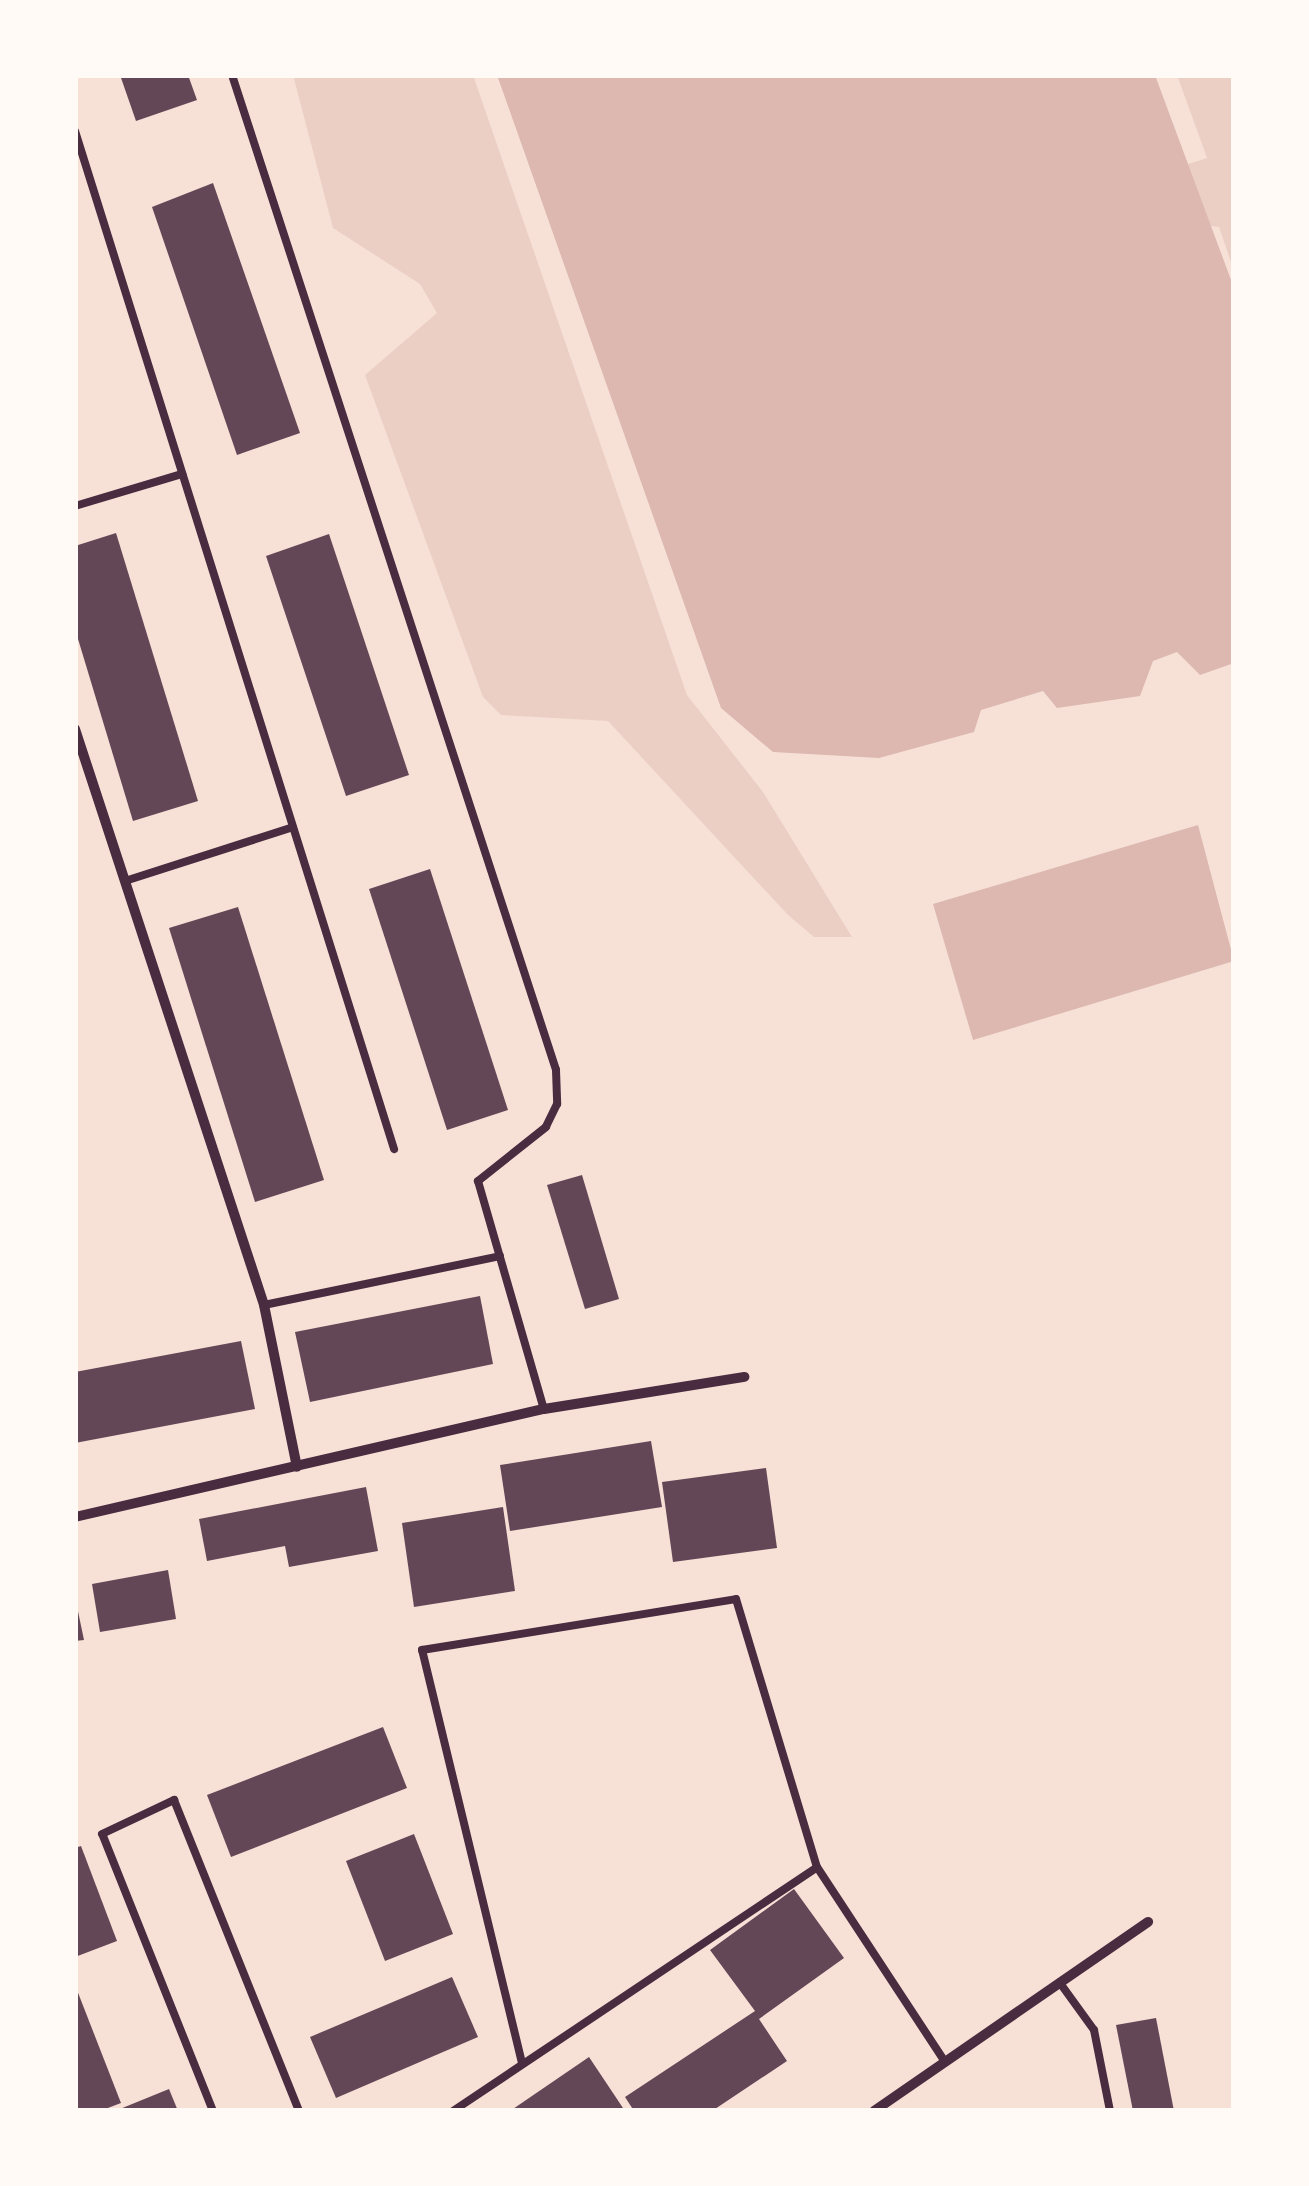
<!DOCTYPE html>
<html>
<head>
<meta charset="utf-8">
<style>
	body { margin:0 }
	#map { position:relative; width:1309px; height:2186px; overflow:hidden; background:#f7e1d7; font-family:"PT Sans Narrow",sans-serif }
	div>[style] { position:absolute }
	.green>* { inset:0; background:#ebcfc5 }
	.water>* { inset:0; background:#dcb8b0 }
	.building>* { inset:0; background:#644757 }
	.service>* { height:8px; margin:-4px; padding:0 4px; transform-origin:4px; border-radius:4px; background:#4a2c40 }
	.minor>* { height:10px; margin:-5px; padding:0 5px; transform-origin:5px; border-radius:5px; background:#4a2c40 }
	span { translate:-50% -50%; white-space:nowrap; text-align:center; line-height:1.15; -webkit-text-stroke:9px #fffaf5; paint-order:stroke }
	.frame { position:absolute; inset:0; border:78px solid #fffaf5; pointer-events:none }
</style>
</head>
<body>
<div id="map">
	<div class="green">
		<div style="clip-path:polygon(293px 75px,473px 75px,687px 695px,763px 792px,852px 937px,814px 937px,788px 915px,608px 721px,501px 715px,483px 697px,365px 375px,437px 313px,420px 284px,333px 228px)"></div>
		<div style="clip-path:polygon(1177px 75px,1234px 75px,1234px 271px,1219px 227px,1194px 224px,1185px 165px,1207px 158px)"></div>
	</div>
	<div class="water">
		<div style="clip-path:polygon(497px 75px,1155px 75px,1234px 288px,1234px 663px,1200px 675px,1177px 652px,1153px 661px,1140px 696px,1057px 708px,1043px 691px,981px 710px,974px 732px,879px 758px,773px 752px,721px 708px)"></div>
		<div style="clip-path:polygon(1198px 825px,1234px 961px,973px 1040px,933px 904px)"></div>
	</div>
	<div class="building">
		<div style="clip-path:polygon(120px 75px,188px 75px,197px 100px,136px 121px)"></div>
		<div style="clip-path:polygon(213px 183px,300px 433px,237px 455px,152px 207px)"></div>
		<div style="clip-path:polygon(116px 533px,198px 801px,133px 821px,75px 629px,75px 546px)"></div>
		<div style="clip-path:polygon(329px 534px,409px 775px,346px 796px,266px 556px)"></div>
		<div style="clip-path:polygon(430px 869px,508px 1110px,447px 1130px,369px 889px)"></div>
		<div style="clip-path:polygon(238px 907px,324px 1180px,255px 1202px,169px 928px)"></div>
		<div style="clip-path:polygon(582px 1175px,619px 1299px,585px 1309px,547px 1185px)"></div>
		<div style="clip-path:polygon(480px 1296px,493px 1364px,310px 1402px,295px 1332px)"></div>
		<div style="clip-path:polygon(241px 1341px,255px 1409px,75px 1443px,75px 1372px)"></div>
		<div style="clip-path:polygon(651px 1441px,662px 1507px,510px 1531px,500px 1465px)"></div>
		<div style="clip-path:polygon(766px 1468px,777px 1548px,673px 1562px,662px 1482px)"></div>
		<div style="clip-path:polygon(366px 1487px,378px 1551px,289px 1567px,285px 1546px,207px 1561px,199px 1519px)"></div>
		<div style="clip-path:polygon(503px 1507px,515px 1591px,414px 1607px,402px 1523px)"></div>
		<div style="clip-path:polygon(168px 1570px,176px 1619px,100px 1632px,92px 1584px)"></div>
		<div style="clip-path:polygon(75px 1597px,84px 1640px,75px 1641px)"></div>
		<div style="clip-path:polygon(383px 1727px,407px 1788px,231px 1857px,207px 1795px)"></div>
		<div style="clip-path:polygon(414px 1834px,453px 1934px,385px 1961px,346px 1861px)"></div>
		<div style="clip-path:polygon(81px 1846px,117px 1941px,75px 1957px,75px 1848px)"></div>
		<div style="clip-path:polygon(794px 1889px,844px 1958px,759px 2019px,787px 2061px,712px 2111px,634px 2111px,625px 2097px,755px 2011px,710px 1950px)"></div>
		<div style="clip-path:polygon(452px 1977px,478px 2037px,336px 2098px,310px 2037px)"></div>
		<div style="clip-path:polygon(75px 1985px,121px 2103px,100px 2111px,75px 2111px)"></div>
		<div style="clip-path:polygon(1156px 2018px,1174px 2111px,1133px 2111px,1116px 2025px)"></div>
		<div style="clip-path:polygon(589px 2057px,625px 2111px,510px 2111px)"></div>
		<div style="clip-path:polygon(169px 2089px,178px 2111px,115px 2111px)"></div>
	</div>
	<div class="service">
		<div style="left:232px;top:75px;width:1046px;rotate:71.96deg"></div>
		<div style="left:556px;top:1070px;width:34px;rotate:88deg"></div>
		<div style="left:557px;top:1104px;width:25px;rotate:116deg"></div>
		<div style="left:546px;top:1127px;width:87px;rotate:141.5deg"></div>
		<div style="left:478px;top:1181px;width:237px;rotate:73.9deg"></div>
		<div style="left:75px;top:131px;width:1067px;rotate:72.6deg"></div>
		<div style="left:75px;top:506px;width:112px;rotate:-16.7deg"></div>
		<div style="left:125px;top:881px;width:176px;rotate:-17.8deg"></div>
		<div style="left:264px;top:1305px;width:241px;rotate:-11.7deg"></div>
		<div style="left:1060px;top:1983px;width:58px;rotate:54.1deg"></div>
		<div style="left:1094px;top:2030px;width:83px;rotate:78.8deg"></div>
		<div style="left:522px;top:2063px;width:425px;rotate:-103.6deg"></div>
		<div style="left:422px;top:1650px;width:318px;rotate:-9.2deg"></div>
		<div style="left:736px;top:1599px;width:280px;rotate:73.2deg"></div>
		<div style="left:817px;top:1867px;width:233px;rotate:56.7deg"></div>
		<div style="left:213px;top:2111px;width:298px;rotate:-111.8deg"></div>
		<div style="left:102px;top:1834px;width:80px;rotate:-25.3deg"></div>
		<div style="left:174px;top:1800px;width:335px;rotate:68.1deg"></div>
		<div style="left:453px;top:2111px;width:438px;rotate:-33.8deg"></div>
	</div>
	<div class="minor">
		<div style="left:75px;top:729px;width:606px;rotate:71.83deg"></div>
		<div style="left:264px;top:1305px;width:165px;rotate:78.5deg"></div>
		<div style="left:75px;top:1517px;width:481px;rotate:-13deg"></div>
		<div style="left:544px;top:1409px;width:203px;rotate:-9.1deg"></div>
		<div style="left:874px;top:2111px;width:333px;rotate:-34.6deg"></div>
	</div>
	<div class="frame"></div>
</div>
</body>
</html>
